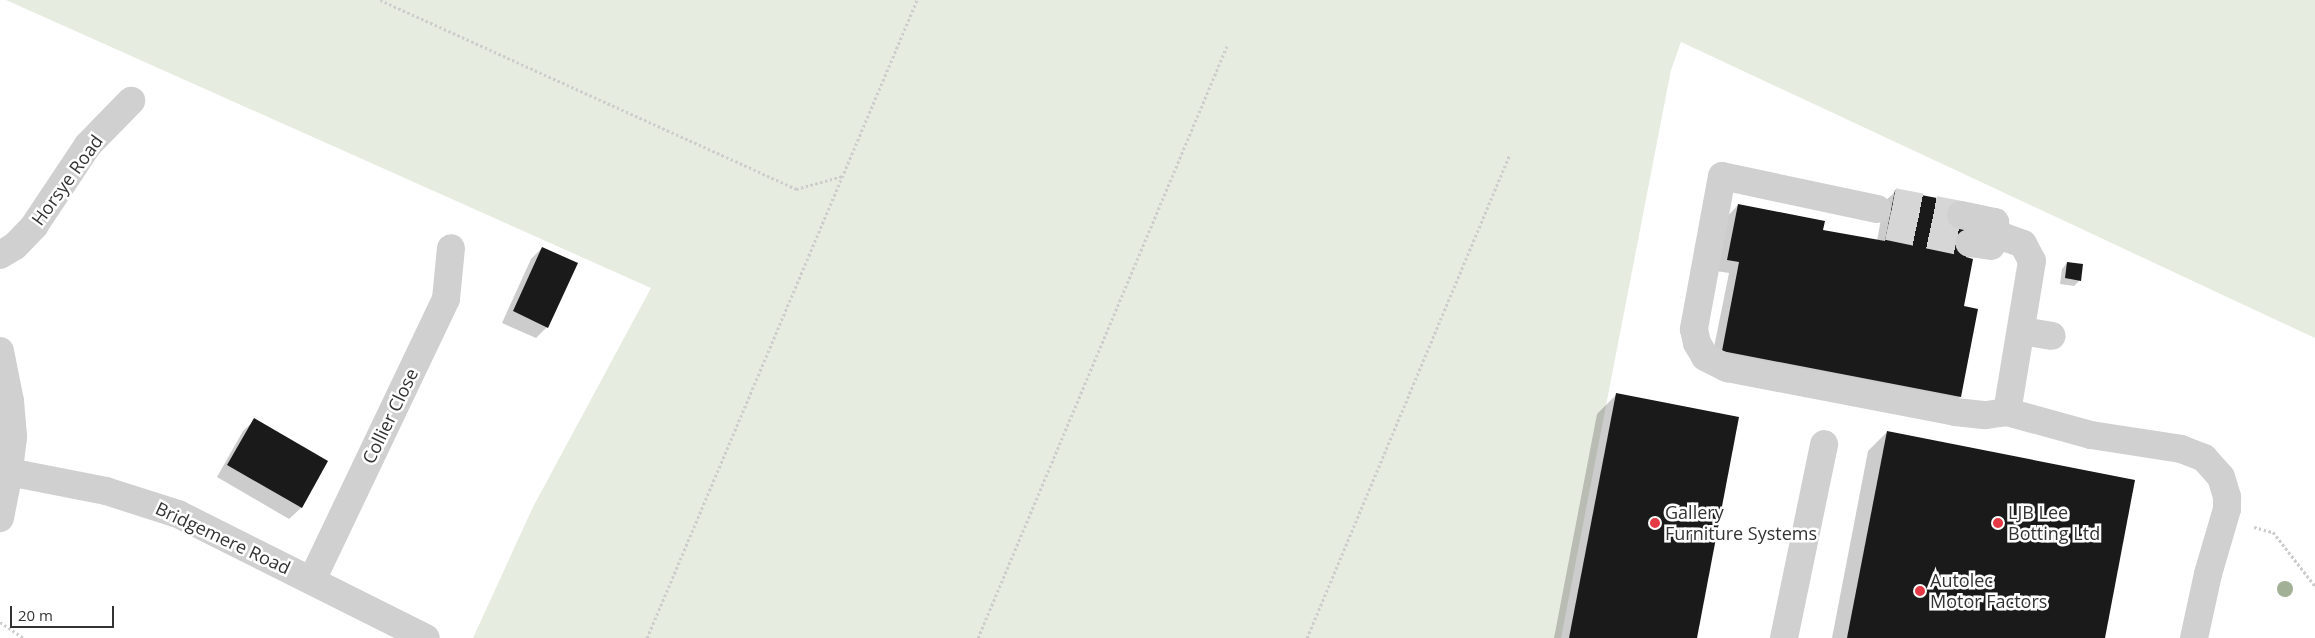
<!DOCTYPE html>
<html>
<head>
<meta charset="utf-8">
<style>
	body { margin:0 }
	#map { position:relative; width:2315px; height:638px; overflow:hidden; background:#fff; font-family:"Open Sans",sans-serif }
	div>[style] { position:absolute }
	.green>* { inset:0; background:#e6ecdf }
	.shadow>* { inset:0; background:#0003 }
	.building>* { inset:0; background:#1a1a1a }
	.minor-tunnel>* { height:28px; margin-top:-14px; transform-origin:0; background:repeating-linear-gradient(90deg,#d6d6d6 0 28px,transparent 0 42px) }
	.path>* { height:3px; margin-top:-1.5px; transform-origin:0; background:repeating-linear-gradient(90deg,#cdcdcd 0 2.5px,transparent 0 5px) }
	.minor>* { height:28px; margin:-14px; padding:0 14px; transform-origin:14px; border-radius:14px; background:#d0d0d0 }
	.trees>* { width:16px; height:16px; margin:-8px; border-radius:50%; background:#a2b095 }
	.dots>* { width:14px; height:14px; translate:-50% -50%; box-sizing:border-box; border:2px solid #fff; border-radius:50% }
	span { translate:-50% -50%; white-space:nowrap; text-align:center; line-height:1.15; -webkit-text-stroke:5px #fff; paint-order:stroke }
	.street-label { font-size:18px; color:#333 }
	.poi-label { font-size:18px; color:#333 }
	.left { translate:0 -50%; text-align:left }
	.scale { position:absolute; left:10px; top:606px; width:104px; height:22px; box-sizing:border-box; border:2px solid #333; border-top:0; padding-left:6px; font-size:15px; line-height:18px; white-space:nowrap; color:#333; -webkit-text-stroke:4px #fff; paint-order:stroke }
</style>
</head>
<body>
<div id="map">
	<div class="green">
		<div style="clip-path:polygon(6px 0,2315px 0,2315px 338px,1681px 42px,1671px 70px,1561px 638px,473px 638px,533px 507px,651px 288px)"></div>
	</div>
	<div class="shadow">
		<div style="clip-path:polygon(1896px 191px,1965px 258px,1960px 397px,1949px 408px,1711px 362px,1729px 273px,1716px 271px,1727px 217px,1738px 205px,1822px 231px,1877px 241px,1884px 202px)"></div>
		<div style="clip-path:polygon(542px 248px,547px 327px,536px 338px,502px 323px,531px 259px)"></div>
		<div style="clip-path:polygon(2067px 263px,2080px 280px,2074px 286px,2060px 284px,2062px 269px)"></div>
		<div style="clip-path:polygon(1616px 395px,1695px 638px,1554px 638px,1597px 414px)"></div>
		<div style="clip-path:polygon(255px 420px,327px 462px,301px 508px,289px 519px,217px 477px,243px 431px)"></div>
		<div style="clip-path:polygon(1887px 432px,2103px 638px,1832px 638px,1868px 451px)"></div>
	</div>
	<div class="building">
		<div style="clip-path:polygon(1895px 190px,1963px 203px,1972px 229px,1966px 257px,1973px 259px,1964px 306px,1978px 309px,1961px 397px,1722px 351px,1739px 262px,1727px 260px,1738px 204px,1825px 221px,1823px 230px,1885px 241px)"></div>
		<div style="clip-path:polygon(542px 247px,578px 263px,548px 328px,513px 311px)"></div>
		<div style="clip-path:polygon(2067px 262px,2083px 264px,2081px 281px,2065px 278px)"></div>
		<div style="clip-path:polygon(1616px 393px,1739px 417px,1697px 638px,1569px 638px)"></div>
		<div style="clip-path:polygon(254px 418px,328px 461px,302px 508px,227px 465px)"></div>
		<div style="clip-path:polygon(1887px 431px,2135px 480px,2105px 638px,1847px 638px)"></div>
	</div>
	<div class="minor-tunnel">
		<div style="left:1893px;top:202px;width:69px;rotate:10.8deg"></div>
		<div style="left:1888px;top:226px;width:83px;rotate:11.9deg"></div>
	</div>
	<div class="path">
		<div style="left:380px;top:0;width:457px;rotate:24.4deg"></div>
		<div style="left:796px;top:189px;width:49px;rotate:-15.5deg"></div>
		<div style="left:2254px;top:527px;width:20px;rotate:15deg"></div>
		<div style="left:2273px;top:532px;width:68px;rotate:52.1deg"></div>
		<div style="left:0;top:622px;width:29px;rotate:34deg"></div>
		<div style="left:647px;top:638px;width:693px;rotate:-67.06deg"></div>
		<div style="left:978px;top:638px;width:642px;rotate:-67.19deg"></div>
		<div style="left:1307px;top:638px;width:525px;rotate:-67.25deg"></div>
	</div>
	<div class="minor">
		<div style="left:1877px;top:209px;width:158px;rotate:-168deg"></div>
		<div style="left:1722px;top:176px;width:156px;rotate:100.4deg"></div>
		<div style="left:1694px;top:329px;width:14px;rotate:78deg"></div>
		<div style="left:1697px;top:343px;width:16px;rotate:60deg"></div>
		<div style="left:1705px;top:357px;width:25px;rotate:27deg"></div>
		<div style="left:1727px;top:368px;width:232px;rotate:10.9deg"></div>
		<div style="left:1955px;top:412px;width:31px;rotate:6deg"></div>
		<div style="left:1986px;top:415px;width:21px;rotate:-8deg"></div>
		<div style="left:1961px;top:215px;width:35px;rotate:12deg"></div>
		<div style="left:1995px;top:222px;width:24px;rotate:99deg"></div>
		<div style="left:1991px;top:246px;width:22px;rotate:-172deg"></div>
		<div style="left:1993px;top:233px;width:32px;rotate:20deg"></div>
		<div style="left:2023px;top:244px;width:19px;rotate:62deg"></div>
		<div style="left:2032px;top:261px;width:153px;rotate:99.4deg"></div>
		<div style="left:2007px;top:412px;width:87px;rotate:15.3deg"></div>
		<div style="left:2091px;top:435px;width:91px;rotate:8.8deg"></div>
		<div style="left:2181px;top:449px;width:25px;rotate:21deg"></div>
		<div style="left:2204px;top:458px;width:25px;rotate:48deg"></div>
		<div style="left:2221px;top:477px;width:21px;rotate:73deg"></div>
		<div style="left:2227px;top:497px;width:12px;rotate:90deg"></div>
		<div style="left:2227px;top:509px;width:68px;rotate:106.3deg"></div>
		<div style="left:2208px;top:574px;width:66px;rotate:102.3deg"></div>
		<div style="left:0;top:255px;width:17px;rotate:-31deg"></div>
		<div style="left:15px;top:246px;width:28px;rotate:-46deg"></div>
		<div style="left:34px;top:226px;width:97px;rotate:-56.3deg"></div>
		<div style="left:88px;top:145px;width:62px;rotate:-45.7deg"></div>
		<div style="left:2021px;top:331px;width:31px;rotate:9deg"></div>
		<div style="left:0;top:351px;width:51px;rotate:78.7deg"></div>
		<div style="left:10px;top:401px;width:36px;rotate:85deg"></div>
		<div style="left:13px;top:437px;width:35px;rotate:97deg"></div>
		<div style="left:9px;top:472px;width:47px;rotate:101.1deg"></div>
		<div style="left:9px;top:472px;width:99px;rotate:11.1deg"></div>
		<div style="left:106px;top:491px;width:76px;rotate:17.7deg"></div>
		<div style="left:178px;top:514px;width:277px;rotate:26.6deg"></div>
		<div style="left:312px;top:580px;width:311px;rotate:-64.5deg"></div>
		<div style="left:446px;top:299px;width:51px;rotate:-84.4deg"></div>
		<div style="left:1784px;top:638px;width:198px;rotate:-78.3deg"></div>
	</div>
	<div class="trees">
		<div style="left:2285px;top:589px"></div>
	</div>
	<div class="dots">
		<div style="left:1655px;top:523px;background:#e63946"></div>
		<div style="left:1998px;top:523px;background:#e63946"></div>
		<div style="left:1920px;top:591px;background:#e63946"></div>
	</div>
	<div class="street-label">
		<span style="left:67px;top:180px;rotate:-54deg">Horsye Road</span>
		<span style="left:390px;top:416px;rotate:-64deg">Collier Close</span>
		<span style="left:223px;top:538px;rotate:25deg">Bridgemere Road</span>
	</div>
	<div class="poi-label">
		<span class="left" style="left:1665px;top:523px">Gallery<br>Furniture Systems</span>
		<span class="left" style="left:2008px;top:523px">LJB Lee<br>Botting Ltd</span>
		<span class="left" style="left:1930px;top:591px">Autolec<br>Motor Factors</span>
	</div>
	<div class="scale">20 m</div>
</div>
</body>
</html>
